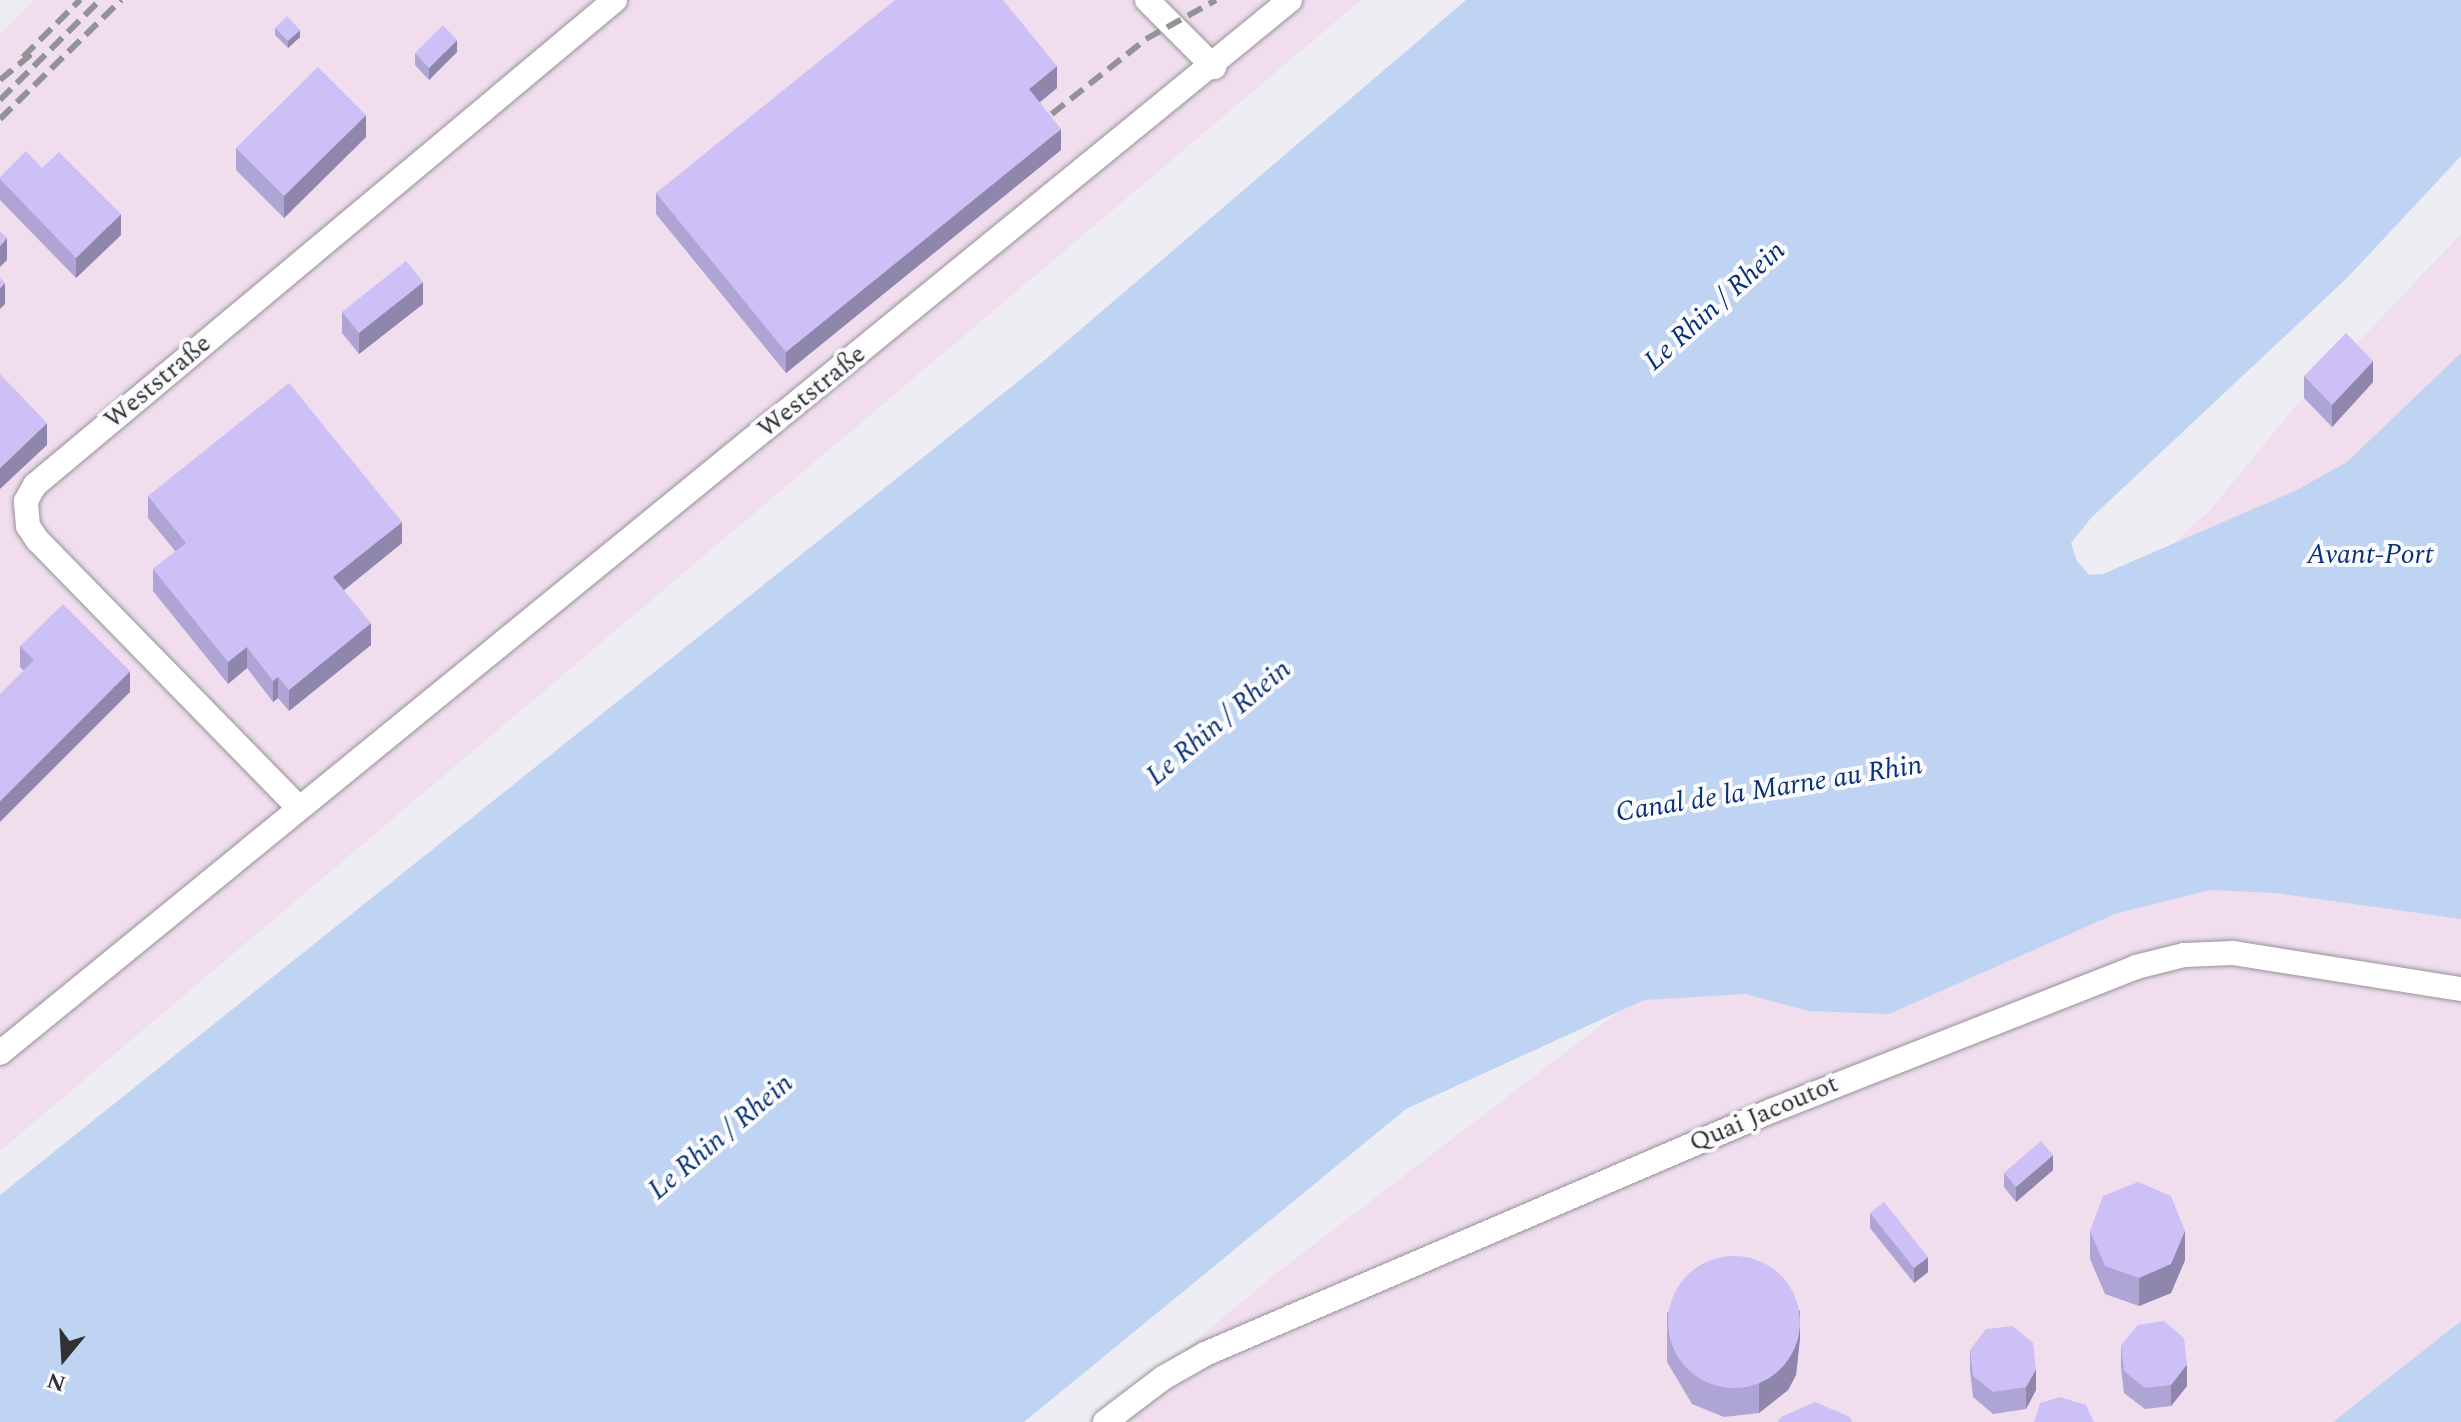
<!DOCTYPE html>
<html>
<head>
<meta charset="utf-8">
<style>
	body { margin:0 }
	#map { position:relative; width:2461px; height:1422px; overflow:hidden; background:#eeedf3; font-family:Spectral,serif }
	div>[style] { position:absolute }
	.industrial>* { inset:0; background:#f0ddee }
	.water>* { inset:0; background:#bfd3f3 }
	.roads { filter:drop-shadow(0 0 2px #949399) drop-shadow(0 0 2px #949399) }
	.street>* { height:24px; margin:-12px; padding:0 12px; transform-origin:12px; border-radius:12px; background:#fff }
	.rail>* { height:6px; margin-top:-3px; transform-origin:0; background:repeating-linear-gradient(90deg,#939296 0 16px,transparent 0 24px) }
	.wall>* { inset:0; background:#afa5d4 }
	.shaded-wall>* { inset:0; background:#8f86ac }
	.building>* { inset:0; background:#ccc0f6 }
	.round { border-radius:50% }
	span { translate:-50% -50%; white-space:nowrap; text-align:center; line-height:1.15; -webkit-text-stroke:8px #fbfbfe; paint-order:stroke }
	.street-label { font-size:26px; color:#313032 }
	.water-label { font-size:28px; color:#083275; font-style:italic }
	.north { position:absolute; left:24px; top:1318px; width:80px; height:80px; -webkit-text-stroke:6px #fbfbfe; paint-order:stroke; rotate:198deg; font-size:22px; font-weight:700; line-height:32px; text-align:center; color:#313032 }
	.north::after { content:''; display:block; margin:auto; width:28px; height:36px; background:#313032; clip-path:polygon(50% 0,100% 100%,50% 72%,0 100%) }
</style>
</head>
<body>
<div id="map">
	<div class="industrial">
		<div style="clip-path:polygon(34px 0,1361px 0,0 1151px,0 34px)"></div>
		<div style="clip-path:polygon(2461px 234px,2461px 1422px,1098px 1422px,1274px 1275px,1617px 1013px,1958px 741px,2210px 510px,2290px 413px)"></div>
	</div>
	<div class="water">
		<div style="clip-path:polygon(1466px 0,2461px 0,2461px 156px,2347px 278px,2091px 518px,2071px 543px,2077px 561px,2089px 575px,2103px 574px,2295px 491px,2347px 462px,2461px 353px,2461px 919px,2276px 893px,2210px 890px,2117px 913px,1889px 1014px,1809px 1011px,1745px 994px,1644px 1000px,1406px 1109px,1024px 1422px,0 1422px,0 1195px,1046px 359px)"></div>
		<div style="clip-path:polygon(2461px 1321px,2461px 1422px,2333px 1422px)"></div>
	</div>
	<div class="roads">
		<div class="street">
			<div style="left:1147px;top:0;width:95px;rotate:45deg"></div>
			<div style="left:299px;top:808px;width:373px;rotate:-134.3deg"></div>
			<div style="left:38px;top:541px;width:18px;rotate:-124deg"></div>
			<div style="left:28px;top:526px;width:25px;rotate:-95deg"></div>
			<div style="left:26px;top:501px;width:18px;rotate:-61deg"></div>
			<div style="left:35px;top:485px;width:756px;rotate:-39.9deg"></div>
			<div style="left:0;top:1053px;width:1665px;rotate:-39.22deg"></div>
			<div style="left:1105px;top:1422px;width:73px;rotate:-37.2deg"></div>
			<div style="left:1163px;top:1378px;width:48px;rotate:-29.7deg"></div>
			<div style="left:1205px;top:1354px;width:616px;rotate:-23.24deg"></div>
			<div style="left:1771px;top:1111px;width:392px;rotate:-21.5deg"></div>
			<div style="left:2136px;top:967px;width:49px;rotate:-14deg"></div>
			<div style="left:2184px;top:955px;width:49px;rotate:-2.3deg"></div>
			<div style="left:2233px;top:953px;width:231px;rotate:9deg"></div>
		</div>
	</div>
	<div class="rail">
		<div style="left:23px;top:57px;width:81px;rotate:-45deg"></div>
		<div style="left:0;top:80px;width:44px;rotate:-39.5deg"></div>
		<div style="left:0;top:100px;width:141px;rotate:-45deg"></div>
		<div style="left:0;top:119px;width:170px;rotate:-44.5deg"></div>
		<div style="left:1033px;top:129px;width:144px;rotate:-38.5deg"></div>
		<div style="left:1146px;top:39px;width:80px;rotate:-29.1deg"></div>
	</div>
	<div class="wall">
		<div style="clip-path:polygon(275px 28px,300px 37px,288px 48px,275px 35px)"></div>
		<div style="clip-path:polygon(457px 52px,429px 80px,415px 65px,415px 53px)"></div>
		<div style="clip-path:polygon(1057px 88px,1040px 102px,1061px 150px,786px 373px,656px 214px,656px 193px)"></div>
		<div style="clip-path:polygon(366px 137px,284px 218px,236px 170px,236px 148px)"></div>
		<div style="clip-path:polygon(42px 168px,121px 235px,76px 278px,0 200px,0 177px)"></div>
		<div style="clip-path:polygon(423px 304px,359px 354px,342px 333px,342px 312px)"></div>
		<div style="clip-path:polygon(2304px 376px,2373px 382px,2332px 427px,2304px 398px)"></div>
		<div style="clip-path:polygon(148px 496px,402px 543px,344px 590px,371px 645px,289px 711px,278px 698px,273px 702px,247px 668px,228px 684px,153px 591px,153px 569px,176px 552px,148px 518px)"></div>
		<div style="clip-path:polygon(20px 646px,130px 692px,23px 670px,20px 667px)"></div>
		<div style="clip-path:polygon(2053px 1170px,2016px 1202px,2004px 1187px,2004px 1173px)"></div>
		<div style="clip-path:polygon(1870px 1213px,1928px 1272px,1914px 1283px,1870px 1228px)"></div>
		<div style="clip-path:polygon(2090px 1231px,2185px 1260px,2171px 1293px,2139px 1306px,2105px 1294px,2090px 1259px)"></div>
		<div style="clip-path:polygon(1667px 1312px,1800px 1338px,1796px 1375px,1788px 1390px,1759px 1413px,1724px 1417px,1692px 1404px,1667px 1362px)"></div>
		<div style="clip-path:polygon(2121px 1345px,2187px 1386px,2171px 1406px,2145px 1409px,2124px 1393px,2121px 1367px)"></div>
		<div style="clip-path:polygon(1970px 1350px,2036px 1390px,2026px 1409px,1993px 1414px,1973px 1397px,1970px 1371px)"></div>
	</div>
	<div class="shaded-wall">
		<div style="clip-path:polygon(300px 30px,300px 37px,288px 48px,288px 41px)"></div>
		<div style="clip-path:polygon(457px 40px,457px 52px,429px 80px,429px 68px)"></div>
		<div style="clip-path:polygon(1057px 66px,1057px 88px,1029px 111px,1029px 89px)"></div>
		<div style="clip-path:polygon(366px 115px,366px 137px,284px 218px,284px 196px)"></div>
		<div style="clip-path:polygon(1061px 129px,1061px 150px,786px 373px,786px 352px)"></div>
		<div style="clip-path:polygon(121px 214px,121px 235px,76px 278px,76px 258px)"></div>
		<div style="clip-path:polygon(7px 238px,7px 260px,0 267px,0 246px)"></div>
		<div style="clip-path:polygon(423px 282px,423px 304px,359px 354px,359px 333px)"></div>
		<div style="clip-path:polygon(5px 283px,5px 304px,0 309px,0 288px)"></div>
		<div style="clip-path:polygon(2373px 361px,2373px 382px,2332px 427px,2332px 405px)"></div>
		<div style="clip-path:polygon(47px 423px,47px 445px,0 489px,0 468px)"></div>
		<div style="clip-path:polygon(402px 522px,402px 543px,333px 599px,333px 577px)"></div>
		<div style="clip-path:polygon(371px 623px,371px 645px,289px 711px,289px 690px)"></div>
		<div style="clip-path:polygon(247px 647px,247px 668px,228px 684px,228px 662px)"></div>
		<div style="clip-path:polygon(130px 671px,130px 692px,0 822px,0 801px)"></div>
		<div style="clip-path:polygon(278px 677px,278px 698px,273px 702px,273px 681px)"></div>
		<div style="clip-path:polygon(2053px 1155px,2053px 1170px,2016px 1202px,2016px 1187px)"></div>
		<div style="clip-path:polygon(2185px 1231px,2185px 1260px,2171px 1293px,2139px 1306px,2139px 1278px)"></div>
		<div style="clip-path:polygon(1928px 1257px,1928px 1272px,1914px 1283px,1914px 1268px)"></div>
		<div style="clip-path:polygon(1800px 1310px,1800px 1338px,1796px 1375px,1788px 1390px,1759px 1413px,1759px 1384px)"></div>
		<div style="clip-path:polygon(2187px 1364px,2187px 1386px,2171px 1406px,2171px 1385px)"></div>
		<div style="clip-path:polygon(2036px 1369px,2036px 1390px,2026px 1409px,2026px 1387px)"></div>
	</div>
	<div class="building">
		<div style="clip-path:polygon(895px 0,1003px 0,1057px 66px,1029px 89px,1061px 129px,786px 352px,656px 193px)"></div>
		<div style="clip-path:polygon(287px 16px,300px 30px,288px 41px,275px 28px)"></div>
		<div style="clip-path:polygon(443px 25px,457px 40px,429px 68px,415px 53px)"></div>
		<div style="clip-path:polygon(318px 67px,366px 115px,284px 196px,236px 148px)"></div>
		<div style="clip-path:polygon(26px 151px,42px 168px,59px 152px,121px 214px,76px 258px,0 179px,0 177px)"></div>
		<div style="clip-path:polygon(0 231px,7px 238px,0 246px)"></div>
		<div style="clip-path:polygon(406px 261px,423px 282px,359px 333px,342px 312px)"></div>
		<div style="clip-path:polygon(0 278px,5px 283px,0 288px)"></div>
		<div style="clip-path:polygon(2346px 333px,2373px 361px,2332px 405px,2304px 376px)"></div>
		<div style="clip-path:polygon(0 374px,47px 423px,0 468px)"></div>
		<div style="clip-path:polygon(289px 383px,402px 522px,333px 577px,371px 623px,289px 690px,278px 677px,273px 681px,247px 647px,228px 662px,153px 569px,186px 543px,148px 496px)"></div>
		<div style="clip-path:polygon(63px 604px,130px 671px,0 801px,0 694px,34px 660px,20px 646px)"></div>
		<div style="clip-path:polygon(2041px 1141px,2053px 1155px,2016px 1187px,2004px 1173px)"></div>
		<div style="clip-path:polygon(2138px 1182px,2171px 1196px,2185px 1231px,2171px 1264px,2139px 1278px,2105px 1266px,2090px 1231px,2103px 1196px)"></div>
		<div style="clip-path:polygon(1884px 1202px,1928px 1257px,1914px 1268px,1870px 1213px)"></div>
		<div class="round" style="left:1668px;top:1256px;width:132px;height:132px"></div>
		<div style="clip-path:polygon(2164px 1321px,2184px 1338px,2187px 1364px,2171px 1385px,2145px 1388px,2124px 1371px,2121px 1345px,2138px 1325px)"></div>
		<div style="clip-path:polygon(2013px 1326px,2033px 1343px,2036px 1369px,2026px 1387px,1993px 1392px,1973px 1376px,1970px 1350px,1986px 1329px)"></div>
		<div style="clip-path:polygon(2060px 1397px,2086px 1405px,2094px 1422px,2034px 1422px,2040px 1403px)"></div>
		<div style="clip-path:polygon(1815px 1402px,1850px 1417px,1852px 1422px,1778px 1422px,1781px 1417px)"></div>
	</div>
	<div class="street-label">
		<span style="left:158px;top:382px;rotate:-40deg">Weststraße</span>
		<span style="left:812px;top:392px;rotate:-39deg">Weststraße</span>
		<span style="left:1764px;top:1114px;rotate:-23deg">Quai Jacoutot</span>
	</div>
	<div class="water-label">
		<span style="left:1715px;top:306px;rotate:-42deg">Le Rhin / Rhein</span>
		<span style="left:2370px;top:555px">Avant-Port</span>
		<span style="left:1219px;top:723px;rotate:-40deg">Le Rhin / Rhein</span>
		<span style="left:1769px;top:789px;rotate:-9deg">Canal de la Marne au Rhin</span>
		<span style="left:721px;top:1137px;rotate:-40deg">Le Rhin / Rhein</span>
	</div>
	<div class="north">N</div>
</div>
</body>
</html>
